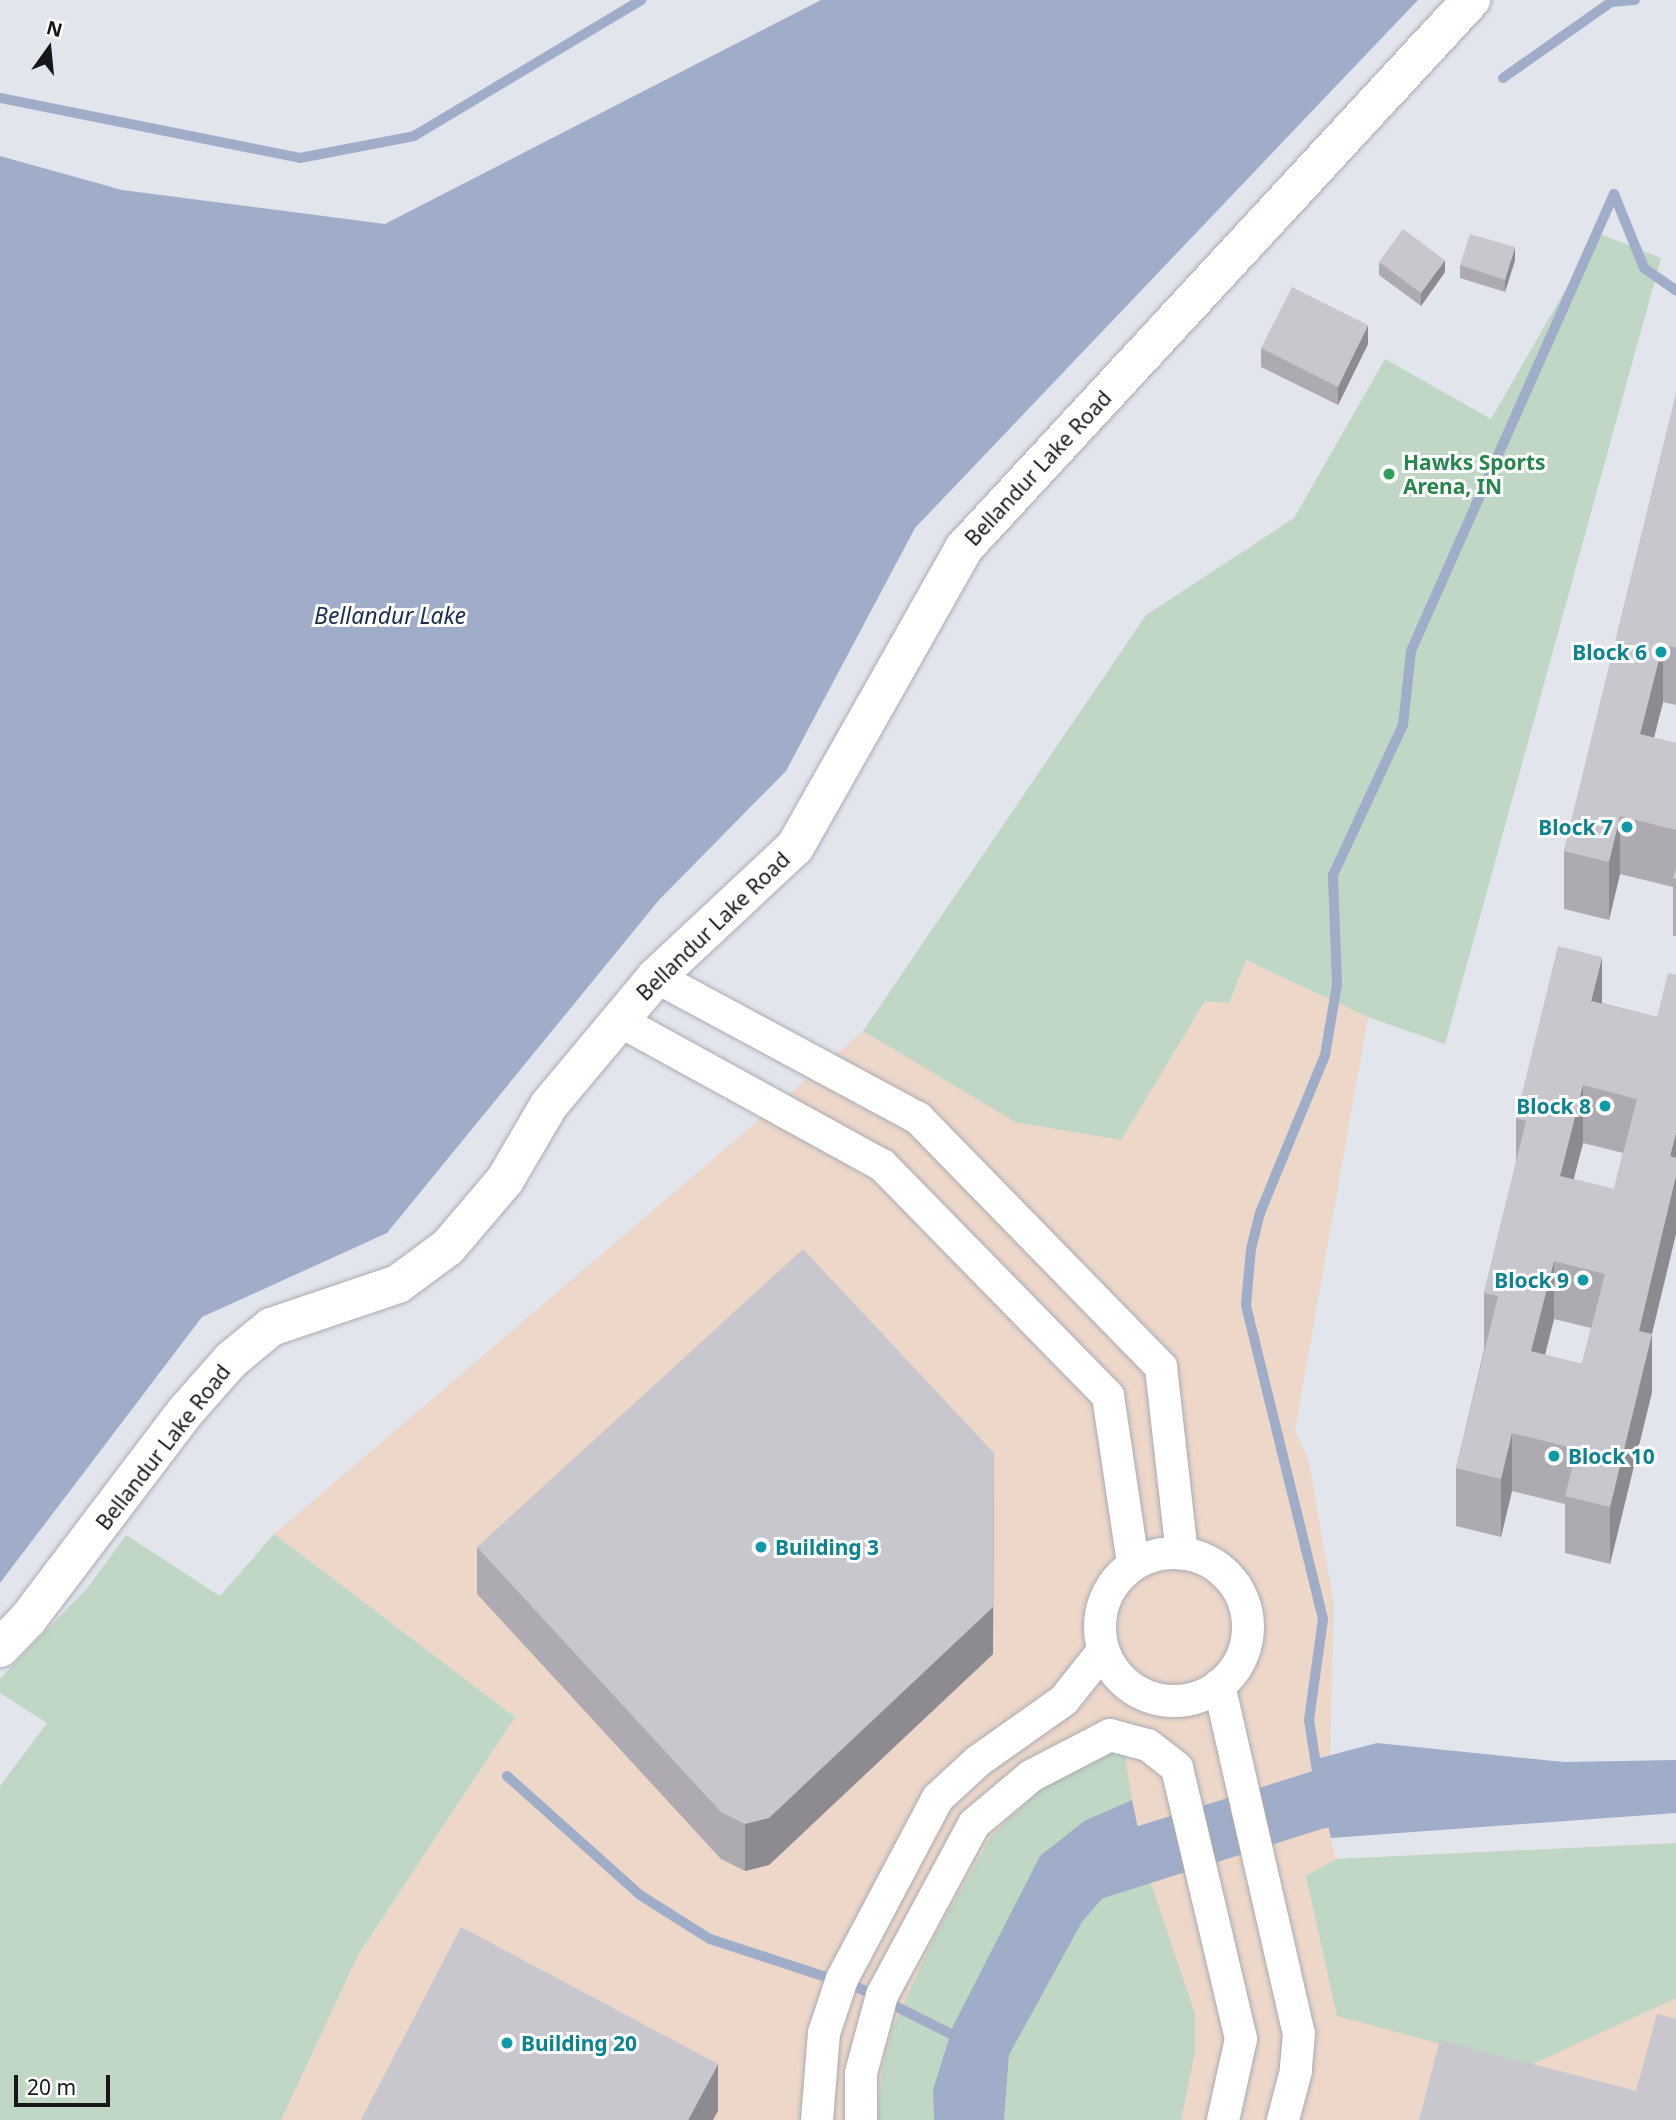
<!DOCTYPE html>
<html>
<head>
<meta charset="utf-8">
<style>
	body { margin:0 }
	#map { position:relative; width:1676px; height:2120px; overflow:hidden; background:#e3e5ed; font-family:"Noto Sans",sans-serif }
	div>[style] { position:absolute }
	.commercial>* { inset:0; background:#ecd7c9 }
	.green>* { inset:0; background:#bfd7c4 }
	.water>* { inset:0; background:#9fadc9 }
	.stream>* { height:10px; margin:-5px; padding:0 5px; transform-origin:5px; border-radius:5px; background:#9fadc9 }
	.river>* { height:58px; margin:-29px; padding:0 29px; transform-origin:29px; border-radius:29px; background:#9fadc9 }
	.roads { filter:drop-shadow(0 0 2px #a9abb2) drop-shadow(0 0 2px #a9abb2) }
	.street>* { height:32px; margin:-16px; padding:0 16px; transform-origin:16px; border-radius:16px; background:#fff }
	.street>.ring { margin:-16px; padding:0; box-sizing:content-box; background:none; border:32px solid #fff; border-radius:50% }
	.secondary>* { height:38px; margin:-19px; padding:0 19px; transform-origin:19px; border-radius:19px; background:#fff }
	.wall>* { inset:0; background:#adabb1 }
	.shaded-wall>* { inset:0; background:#8d8b90 }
	.building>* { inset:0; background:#c9c7ce }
	.dots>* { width:19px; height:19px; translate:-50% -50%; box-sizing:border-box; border:4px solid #fff; border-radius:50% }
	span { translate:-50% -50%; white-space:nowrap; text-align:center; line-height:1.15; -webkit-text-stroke:6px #fff; paint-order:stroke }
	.leisure-label { font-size:21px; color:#27864d; font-weight:700 }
	.left { translate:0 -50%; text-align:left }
	.street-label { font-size:21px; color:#161719 }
	.culture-label { font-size:21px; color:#0d838f; font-weight:700 }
	.right { translate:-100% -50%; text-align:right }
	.water-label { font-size:23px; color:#1b2d53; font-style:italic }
	.north { position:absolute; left:14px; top:14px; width:70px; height:70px; -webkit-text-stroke:5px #fff; paint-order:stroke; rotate:15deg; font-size:19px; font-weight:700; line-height:28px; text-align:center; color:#161719 }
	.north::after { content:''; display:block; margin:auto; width:24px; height:32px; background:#161719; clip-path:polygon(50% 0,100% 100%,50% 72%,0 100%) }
	.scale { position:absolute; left:14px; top:2075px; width:96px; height:32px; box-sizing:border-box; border:4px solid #161719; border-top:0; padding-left:9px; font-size:21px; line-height:24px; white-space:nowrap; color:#161719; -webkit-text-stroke:5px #fff; paint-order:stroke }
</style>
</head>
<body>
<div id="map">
	<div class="commercial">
		<div style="clip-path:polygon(1245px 960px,1368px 1017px,1295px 1430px,1309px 1462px,1334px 1606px,1330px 1754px,1312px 1761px,1336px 1859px,1676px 1843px,1676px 2120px,281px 2120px,358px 1955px,515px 1717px,274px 1534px,863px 1031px,1015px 1122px,1121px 1139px,1205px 1001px,1229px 1003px)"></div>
	</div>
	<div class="green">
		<div style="clip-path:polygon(1598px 233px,1661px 258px,1445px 1044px,1368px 1017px,1246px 960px,1229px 1003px,1205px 1001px,1121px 1140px,1015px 1122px,863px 1031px,1146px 615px,1294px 518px,1385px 359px,1491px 419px)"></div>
		<div style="clip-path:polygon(274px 1534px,515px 1717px,358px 1955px,281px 2120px,0 2120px,0 1786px,47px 1723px,0 1693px,0 1679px,88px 1587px,126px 1535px,220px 1596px)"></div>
		<div style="clip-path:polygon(1124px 1750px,1132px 1800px,1084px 1821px,1040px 1856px,933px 2090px,934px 2120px,878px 2120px,882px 2069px,893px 2027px,935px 1936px,991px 1836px,1051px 1780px,1106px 1751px)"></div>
		<div style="clip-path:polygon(1676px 1843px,1676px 1998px,1526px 2067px,1337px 2016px,1306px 1876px,1336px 1859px)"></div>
		<div style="clip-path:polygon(1148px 1875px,1195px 2014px,1195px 2052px,1181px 2120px,1004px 2120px,1009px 2055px,1082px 1922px,1111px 1888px)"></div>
	</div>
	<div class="water">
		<div style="clip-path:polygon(821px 0,1418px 0,915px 528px,786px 771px,659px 900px,387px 1233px,202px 1317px,0 1583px,0 156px,122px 190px,385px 224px)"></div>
		<div style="clip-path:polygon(1377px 1743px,1564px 1762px,1676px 1760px,1676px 1813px,1331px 1838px,1312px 1760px)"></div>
		<div style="clip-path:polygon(1132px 1800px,1148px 1875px,1111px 1888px,1082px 1922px,1009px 2055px,1004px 2120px,934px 2120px,933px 2090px,953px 2026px,1040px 1856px,1084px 1821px)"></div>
	</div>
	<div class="stream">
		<div style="left:1503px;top:78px;width:132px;rotate:-35.1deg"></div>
		<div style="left:1611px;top:2px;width:24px;rotate:-5deg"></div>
		<div style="left:0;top:98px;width:306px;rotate:11.3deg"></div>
		<div style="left:300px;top:158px;width:116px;rotate:-10.9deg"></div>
		<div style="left:414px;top:136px;width:265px;rotate:-30.9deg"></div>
		<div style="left:1614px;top:194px;width:80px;rotate:67.9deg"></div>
		<div style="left:1644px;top:268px;width:39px;rotate:35deg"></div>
		<div style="left:1317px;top:1771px;width:52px;rotate:-98.9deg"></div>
		<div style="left:1309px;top:1720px;width:102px;rotate:-82.1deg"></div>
		<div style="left:1323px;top:1619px;width:323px;rotate:-103.8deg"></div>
		<div style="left:1246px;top:1305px;width:56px;rotate:-84.9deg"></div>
		<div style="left:1251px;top:1249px;width:37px;rotate:-76deg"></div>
		<div style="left:1260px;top:1213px;width:171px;rotate:-67.6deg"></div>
		<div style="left:1325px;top:1055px;width:71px;rotate:-80.3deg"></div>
		<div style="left:1337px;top:985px;width:110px;rotate:-92.1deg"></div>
		<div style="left:1333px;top:875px;width:166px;rotate:-65deg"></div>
		<div style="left:1403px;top:725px;width:74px;rotate:-83.8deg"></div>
		<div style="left:1411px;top:651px;width:500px;rotate:-66.05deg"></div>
		<div style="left:507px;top:1776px;width:178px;rotate:41.8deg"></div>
		<div style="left:640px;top:1895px;width:83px;rotate:32.2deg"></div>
		<div style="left:710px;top:1939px;width:157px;rotate:18.2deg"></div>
		<div style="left:859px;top:1988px;width:114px;rotate:26.6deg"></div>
	</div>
	<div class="river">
		<div style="left:1070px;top:1878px;width:263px;rotate:-17.5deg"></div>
		<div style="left:1321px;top:1799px;width:79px;rotate:-1.5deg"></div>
	</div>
	<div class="roads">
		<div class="street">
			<div style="left:656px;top:977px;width:298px;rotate:28.3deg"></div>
			<div style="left:918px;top:1118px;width:348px;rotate:45.7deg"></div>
			<div style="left:1161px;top:1367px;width:188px;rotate:83.6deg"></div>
			<div style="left:618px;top:1020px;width:301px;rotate:28.8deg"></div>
			<div style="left:882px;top:1165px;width:323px;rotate:45.6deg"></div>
			<div style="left:1108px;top:1396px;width:170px;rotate:81.5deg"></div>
			<div class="ring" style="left:1100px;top:1553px;width:116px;height:116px"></div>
			<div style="left:1219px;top:1685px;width:357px;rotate:77.1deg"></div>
			<div style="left:1299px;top:2033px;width:38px;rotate:95deg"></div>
			<div style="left:1296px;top:2071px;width:51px;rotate:104.9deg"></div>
			<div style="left:817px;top:2120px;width:87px;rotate:-85.4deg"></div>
			<div style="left:824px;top:2033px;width:57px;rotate:-71.6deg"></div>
			<div style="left:842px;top:1979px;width:205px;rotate:-62.1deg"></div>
			<div style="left:938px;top:1798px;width:54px;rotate:-42.8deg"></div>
			<div style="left:978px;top:1761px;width:105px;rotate:-35.3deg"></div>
			<div style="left:1064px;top:1700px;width:63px;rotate:-51.5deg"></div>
			<div style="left:861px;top:2120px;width:47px;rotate:-90deg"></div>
			<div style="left:861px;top:2073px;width:81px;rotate:-74.9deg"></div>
			<div style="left:882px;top:1995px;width:194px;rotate:-61.7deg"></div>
			<div style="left:974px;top:1824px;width:75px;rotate:-40.1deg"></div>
			<div style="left:1031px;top:1776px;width:89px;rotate:-27.4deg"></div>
			<div style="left:1110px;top:1735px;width:39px;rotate:15deg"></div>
			<div style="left:1148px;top:1745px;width:37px;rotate:38deg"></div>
			<div style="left:1177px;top:1768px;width:278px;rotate:76.7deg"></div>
			<div style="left:1241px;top:2039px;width:83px;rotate:102.5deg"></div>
		</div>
		<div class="secondary">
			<div style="left:0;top:1648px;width:40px;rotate:-46deg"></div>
			<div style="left:28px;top:1619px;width:261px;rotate:-52.8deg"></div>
			<div style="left:186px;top:1411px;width:68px;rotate:-48.6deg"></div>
			<div style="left:231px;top:1360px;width:52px;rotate:-39.5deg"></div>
			<div style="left:271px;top:1327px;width:134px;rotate:-18.7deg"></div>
			<div style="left:398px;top:1284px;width:62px;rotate:-36.5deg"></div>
			<div style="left:448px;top:1247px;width:88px;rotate:-49.6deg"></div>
			<div style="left:505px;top:1180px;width:87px;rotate:-59.6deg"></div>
			<div style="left:549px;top:1105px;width:167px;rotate:-50.1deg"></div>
			<div style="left:656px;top:977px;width:190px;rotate:-43.1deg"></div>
			<div style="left:795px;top:847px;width:343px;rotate:-60.5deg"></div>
			<div style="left:964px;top:548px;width:747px;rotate:-47.23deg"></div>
		</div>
	</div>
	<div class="wall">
		<div style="clip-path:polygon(1515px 260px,1505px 292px,1460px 278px,1460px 265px)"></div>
		<div style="clip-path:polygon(1379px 262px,1445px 272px,1421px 306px,1379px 275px)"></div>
		<div style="clip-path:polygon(1368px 344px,1338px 405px,1261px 367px,1261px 348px)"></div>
		<div style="clip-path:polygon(1676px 394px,1676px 705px,1663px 702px,1654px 738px,1676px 743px,1676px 936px,1673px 936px,1673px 887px,1620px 874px,1609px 920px,1564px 909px,1564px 851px)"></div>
		<div style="clip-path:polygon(evenodd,1602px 1003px,1657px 1017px,1652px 1334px,1652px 1392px,1610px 1564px,1565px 1553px,1565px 1504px,1512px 1491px,1501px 1537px,1456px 1526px,1456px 1468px,1484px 1350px,1484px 1293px,1516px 1162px,1516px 1118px,1602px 1003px,1583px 1143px,1623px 1153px,1614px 1189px,1573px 1179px,1583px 1143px,1602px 1003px,1554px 1319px,1591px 1328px,1582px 1364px,1545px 1355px,1554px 1319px)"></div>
		<div style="clip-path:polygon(477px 1547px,993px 1654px,769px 1865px,745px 1871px,721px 1859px,477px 1594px)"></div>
	</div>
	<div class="shaded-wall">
		<div style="clip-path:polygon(1515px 247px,1515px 260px,1505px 292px,1505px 280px)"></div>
		<div style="clip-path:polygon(1445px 260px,1445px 272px,1421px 306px,1421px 293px)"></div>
		<div style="clip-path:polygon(1368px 325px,1368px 344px,1338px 405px,1338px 387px)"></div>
		<div style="clip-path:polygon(1663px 644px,1663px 702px,1640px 792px,1640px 734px)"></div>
		<div style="clip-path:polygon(1620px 816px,1620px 874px,1609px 920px,1609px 862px)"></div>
		<div style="clip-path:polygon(1602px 957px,1602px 1014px,1591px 1001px)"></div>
		<div style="clip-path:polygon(1583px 1085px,1583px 1143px,1560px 1233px,1560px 1176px)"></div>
		<div style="clip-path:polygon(1676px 1132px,1676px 1234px,1639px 1388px,1639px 1331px,1670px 1156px)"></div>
		<div style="clip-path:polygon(1554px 1261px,1554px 1319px,1531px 1409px,1531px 1351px)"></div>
		<div style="clip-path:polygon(1652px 1334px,1652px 1392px,1610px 1564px,1610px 1507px)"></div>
		<div style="clip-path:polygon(1512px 1433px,1512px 1491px,1501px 1537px,1501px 1479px)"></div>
		<div style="clip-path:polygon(994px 1453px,993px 1654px,769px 1865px,745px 1871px,745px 1824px)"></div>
		<div style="clip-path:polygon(718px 2064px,718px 2111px,713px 2120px,688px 2120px)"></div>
	</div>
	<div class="building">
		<div style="clip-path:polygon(1403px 229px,1445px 260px,1421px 293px,1379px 262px)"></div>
		<div style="clip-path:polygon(1470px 234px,1515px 247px,1505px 280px,1460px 265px)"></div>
		<div style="clip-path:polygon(1292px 287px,1368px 325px,1338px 387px,1261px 348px)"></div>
		<div style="clip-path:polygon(1676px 394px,1676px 648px,1663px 644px,1640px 734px,1676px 743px,1676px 830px,1620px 816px,1609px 862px,1564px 851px)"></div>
		<div style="clip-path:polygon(1676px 867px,1676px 879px,1673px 878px)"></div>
		<div style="clip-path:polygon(evenodd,1558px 946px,1602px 957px,1591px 1001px,1657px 1017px,1668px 973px,1676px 975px,1676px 1132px,1670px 1156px,1676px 1158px,1676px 1176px,1639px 1331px,1652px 1334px,1610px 1507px,1565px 1496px,1577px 1449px,1512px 1433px,1501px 1479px,1456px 1468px,1498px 1296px,1484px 1293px,1526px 1121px,1516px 1118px,1558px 946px,1583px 1085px,1637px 1099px,1614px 1189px,1560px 1176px,1583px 1085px,1558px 946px,1554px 1261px,1605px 1274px,1582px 1364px,1531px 1351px,1554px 1261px)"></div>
		<div style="clip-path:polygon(803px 1249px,994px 1453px,993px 1607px,769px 1818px,745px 1824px,721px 1812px,477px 1547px)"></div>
		<div style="clip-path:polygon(461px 1927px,718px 2064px,688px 2120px,361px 2120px)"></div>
		<div style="clip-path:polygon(1657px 2014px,1676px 2019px,1676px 2120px,1419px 2120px,1440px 2040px,1636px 2091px)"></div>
	</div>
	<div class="dots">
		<div style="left:1389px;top:474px;background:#2e9e5b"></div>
		<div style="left:1661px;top:652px;background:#0f9aa8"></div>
		<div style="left:1627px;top:827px;background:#0f9aa8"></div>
		<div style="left:1605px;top:1106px;background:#0f9aa8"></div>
		<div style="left:1583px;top:1280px;background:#0f9aa8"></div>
		<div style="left:1554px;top:1456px;background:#0f9aa8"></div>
		<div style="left:761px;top:1547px;background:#0f9aa8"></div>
		<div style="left:507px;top:2043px;background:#0f9aa8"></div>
	</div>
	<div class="leisure-label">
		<span class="left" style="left:1403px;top:474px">Hawks Sports<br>Arena, IN</span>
	</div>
	<div class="street-label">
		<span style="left:1038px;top:468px;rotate:-47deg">Bellandur Lake Road</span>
		<span style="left:713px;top:926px;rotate:-44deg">Bellandur Lake Road</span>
		<span style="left:163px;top:1447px;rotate:-52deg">Bellandur Lake Road</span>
	</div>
	<div class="culture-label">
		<span class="right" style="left:1647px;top:652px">Block 6</span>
		<span class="right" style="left:1613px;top:827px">Block 7</span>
		<span class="right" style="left:1591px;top:1106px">Block 8</span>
		<span class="right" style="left:1569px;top:1280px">Block 9</span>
		<span class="left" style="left:1568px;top:1456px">Block 10</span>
		<span class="left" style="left:775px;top:1547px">Building 3</span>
		<span class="left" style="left:521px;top:2043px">Building 20</span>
	</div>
	<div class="water-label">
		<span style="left:390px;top:615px">Bellandur Lake</span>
	</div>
	<div class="north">N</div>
	<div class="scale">20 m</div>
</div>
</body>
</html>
